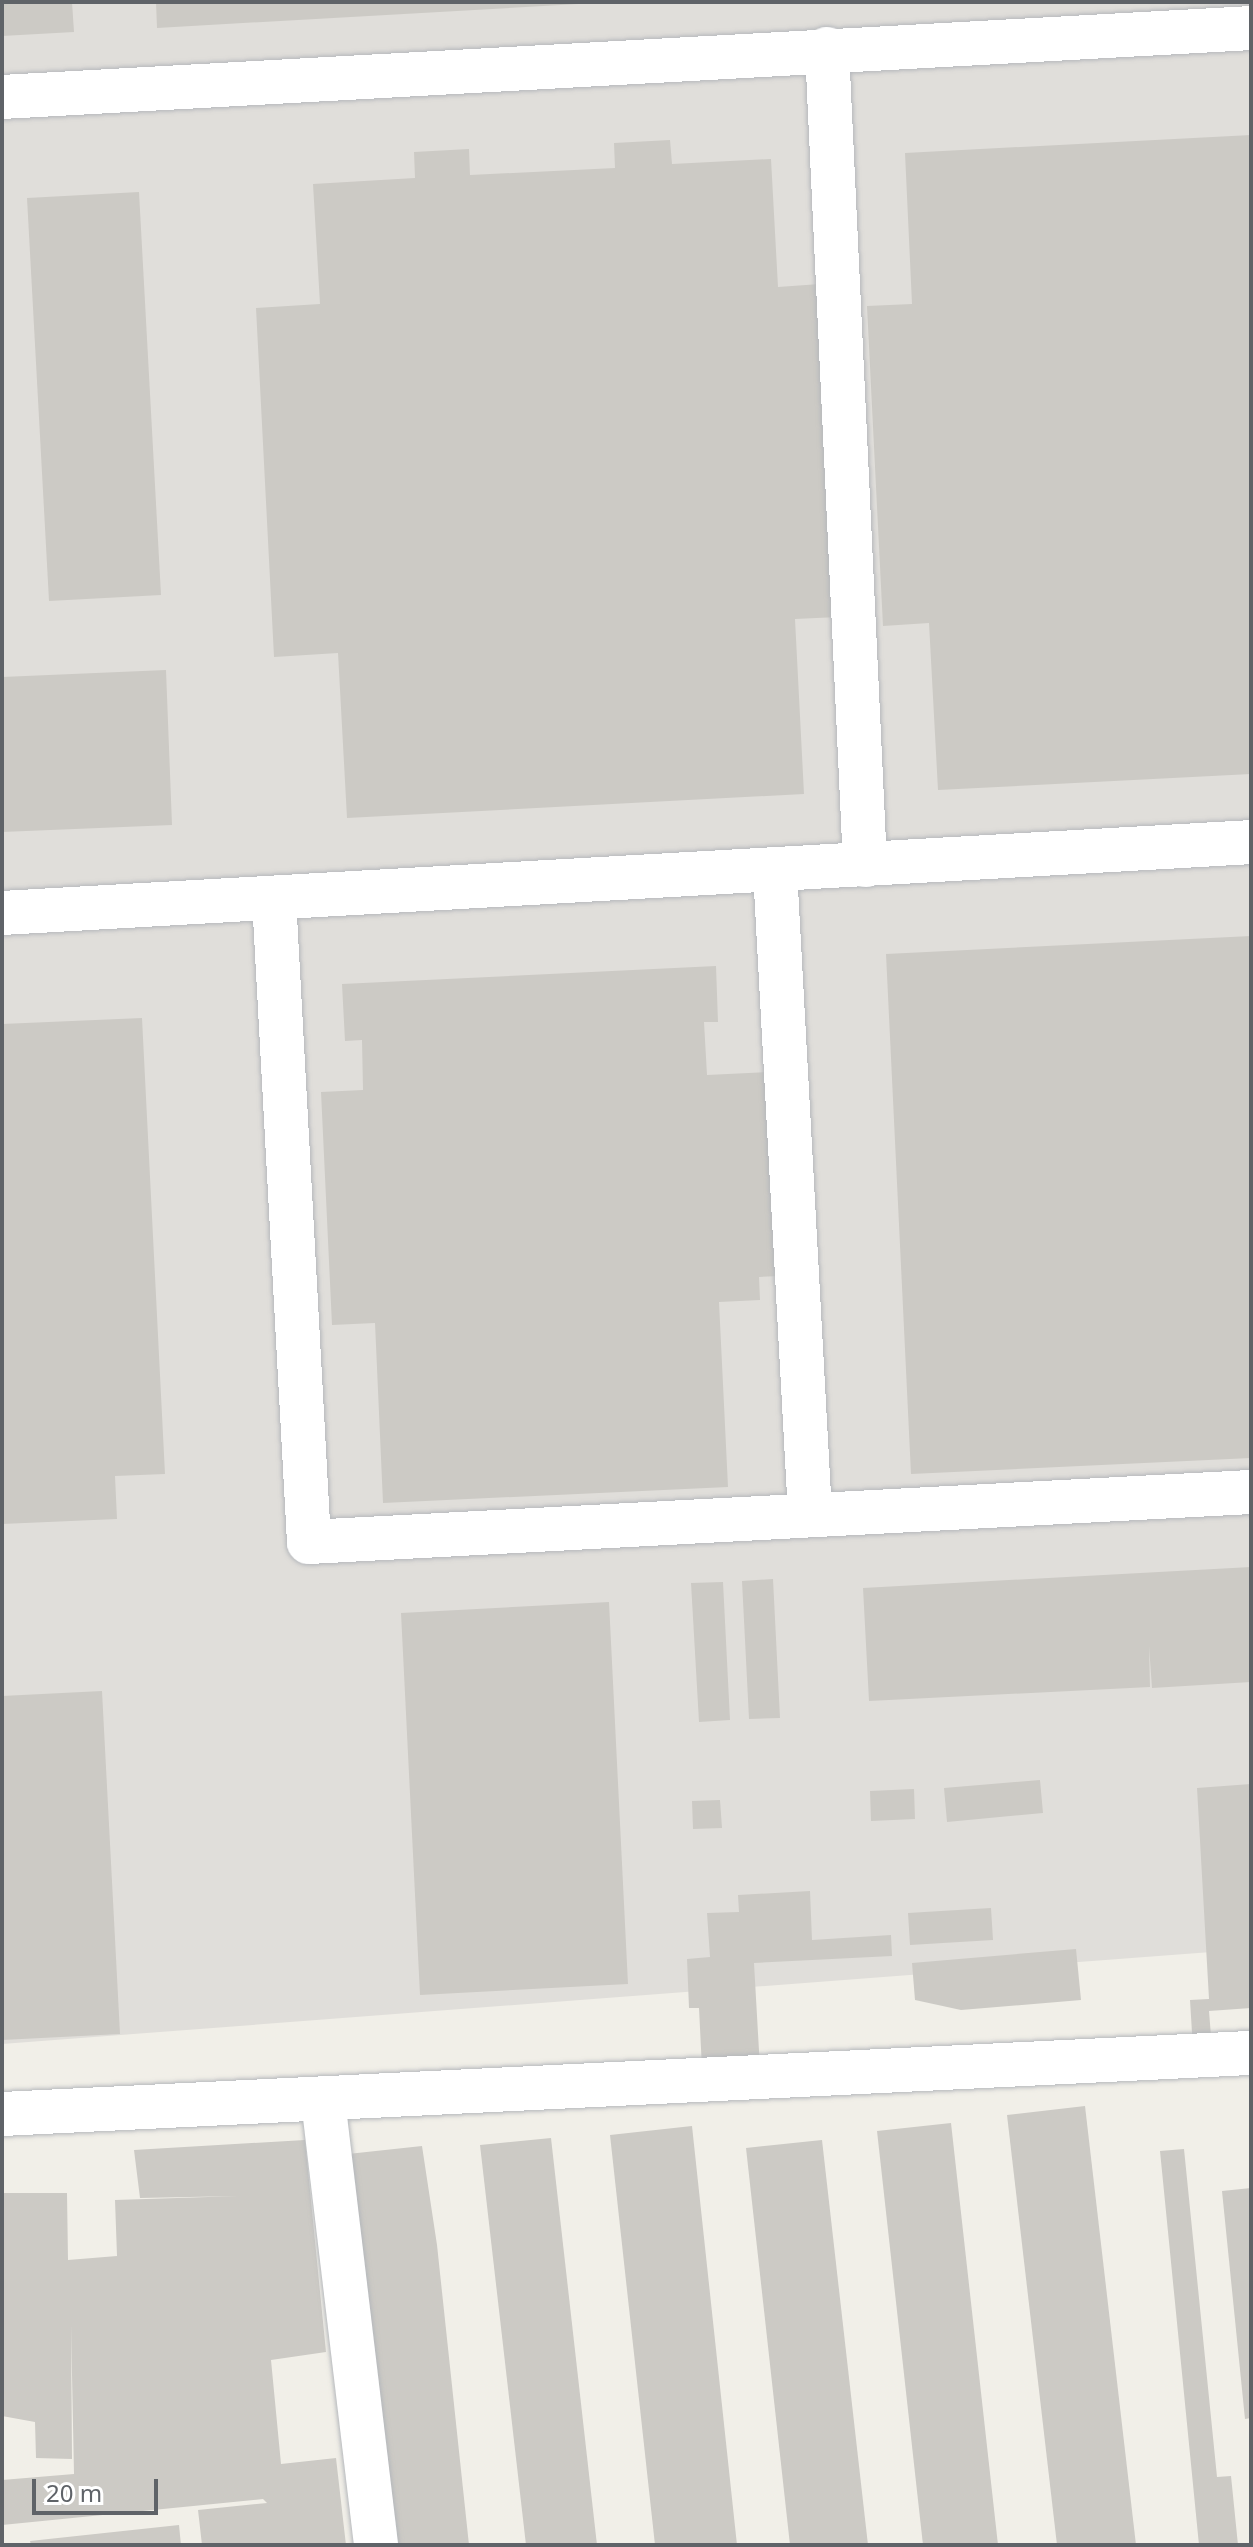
<!DOCTYPE html>
<html>
<head>
<meta charset="utf-8">
<style>
	body { margin:0 }
	#map { position:relative; width:1253px; height:2547px; overflow:hidden; background:#f1efe8; font-family:"Noto Sans",sans-serif }
	div>[style] { position:absolute }
	.industrial>* { inset:0; background:#e0deda }
	.building>* { inset:0; background:#cccac5 }
	.roads { filter:drop-shadow(0 0 2px #b5b8bc) drop-shadow(0 0 2px #b5b8bc) }
	.minor>* { height:44px; margin:-22px; padding:0 22px; transform-origin:22px; border-radius:22px; background:#fff }
	span { translate:-50% -50%; white-space:nowrap; text-align:center; line-height:1.15; -webkit-text-stroke:6px #fff; paint-order:stroke }
	.frame { position:absolute; inset:0; border:4px solid #5f6368; pointer-events:none }
	.scale { position:absolute; left:32px; top:2479px; width:126px; height:36px; box-sizing:border-box; border:4px solid #5f6368; border-top:0; padding-left:10px; font-size:24px; line-height:28px; white-space:nowrap; color:#5f6368; -webkit-text-stroke:6px #fff; paint-order:stroke }
</style>
</head>
<body>
<div id="map">
	<div class="industrial">
		<div style="clip-path:polygon(2px 2px,1251px 2px,1251px 1949px,2px 2044px)"></div>
	</div>
	<div class="building">
		<div style="clip-path:polygon(2px 2px,72px 2px,74px 32px,2px 36px)"></div>
		<div style="clip-path:polygon(156px 2px,578px 2px,578px 4px,157px 28px)"></div>
		<div style="clip-path:polygon(1251px 135px,1251px 774px,938px 790px,929px 623px,883px 626px,867px 306px,912px 304px,905px 153px)"></div>
		<div style="clip-path:polygon(670px 140px,672px 164px,771px 159px,778px 287px,820px 284px,838px 617px,795px 619px,804px 794px,347px 818px,338px 653px,274px 657px,256px 308px,320px 304px,313px 184px,415px 178px,414px 152px,469px 149px,470px 175px,615px 168px,614px 143px)"></div>
		<div style="clip-path:polygon(139px 192px,161px 595px,49px 601px,27px 198px)"></div>
		<div style="clip-path:polygon(166px 670px,172px 825px,2px 832px,2px 677px)"></div>
		<div style="clip-path:polygon(1251px 936px,1251px 1458px,911px 1474px,886px 954px)"></div>
		<div style="clip-path:polygon(716px 966px,718px 1022px,704px 1022px,707px 1075px,769px 1072px,779px 1276px,759px 1277px,760px 1300px,719px 1302px,728px 1487px,383px 1503px,375px 1323px,332px 1325px,321px 1092px,363px 1090px,362px 1040px,345px 1041px,342px 984px)"></div>
		<div style="clip-path:polygon(142px 1018px,165px 1474px,115px 1476px,117px 1519px,2px 1524px,2px 1024px)"></div>
		<div style="clip-path:polygon(1251px 1567px,1251px 1682px,1152px 1688px,1149px 1646px,1150px 1687px,869px 1701px,863px 1588px)"></div>
		<div style="clip-path:polygon(773px 1579px,780px 1718px,749px 1719px,742px 1581px)"></div>
		<div style="clip-path:polygon(723px 1582px,730px 1720px,699px 1722px,691px 1583px)"></div>
		<div style="clip-path:polygon(609px 1602px,628px 1984px,420px 1995px,401px 1613px)"></div>
		<div style="clip-path:polygon(102px 1691px,120px 2034px,2px 2040px,2px 1696px)"></div>
		<div style="clip-path:polygon(1040px 1780px,1043px 1813px,947px 1822px,944px 1788px)"></div>
		<div style="clip-path:polygon(1251px 1784px,1251px 2008px,1209px 2011px,1211px 2036px,1193px 2049px,1190px 2000px,1209px 1999px,1197px 1788px)"></div>
		<div style="clip-path:polygon(914px 1789px,915px 1819px,871px 1821px,870px 1791px)"></div>
		<div style="clip-path:polygon(720px 1800px,722px 1828px,693px 1829px,692px 1801px)"></div>
		<div style="clip-path:polygon(810px 1891px,812px 1940px,891px 1935px,892px 1956px,754px 1963px,761px 2086px,703px 2089px,699px 2008px,689px 2008px,687px 1959px,710px 1957px,707px 1913px,739px 1912px,738px 1895px)"></div>
		<div style="clip-path:polygon(991px 1908px,993px 1940px,910px 1945px,908px 1913px)"></div>
		<div style="clip-path:polygon(1076px 1949px,1081px 2000px,961px 2010px,915px 2000px,912px 1963px)"></div>
		<div style="clip-path:polygon(1085px 2106px,1136px 2545px,1057px 2545px,1007px 2115px)"></div>
		<div style="clip-path:polygon(951px 2123px,998px 2545px,923px 2545px,877px 2131px)"></div>
		<div style="clip-path:polygon(692px 2126px,737px 2545px,655px 2545px,610px 2135px)"></div>
		<div style="clip-path:polygon(551px 2138px,597px 2545px,526px 2545px,480px 2145px)"></div>
		<div style="clip-path:polygon(305px 2140px,326px 2352px,271px 2360px,281px 2464px,336px 2458px,346px 2545px,202px 2545px,198px 2510px,267px 2503px,263px 2499px,2px 2525px,2px 2480px,74px 2474px,71px 2325px,72px 2459px,36px 2458px,35px 2422px,2px 2416px,2px 2193px,67px 2193px,68px 2260px,117px 2256px,115px 2200px,239px 2196px,140px 2198px,134px 2150px)"></div>
		<div style="clip-path:polygon(822px 2140px,868px 2545px,790px 2545px,746px 2148px)"></div>
		<div style="clip-path:polygon(422px 2146px,437px 2245px,469px 2545px,391px 2545px,348px 2154px)"></div>
		<div style="clip-path:polygon(1184px 2149px,1217px 2477px,1231px 2476px,1238px 2545px,1199px 2545px,1160px 2151px)"></div>
		<div style="clip-path:polygon(1251px 2188px,1251px 2418px,1245px 2419px,1222px 2191px)"></div>
		<div style="clip-path:polygon(179px 2525px,181px 2545px,31px 2545px,30px 2541px)"></div>
	</div>
	<div class="roads">
		<div class="minor">
			<div style="left:827px;top:49px;width:817px;rotate:87.33deg"></div>
			<div style="left:2px;top:97px;width:1251px;rotate:-3.16deg"></div>
			<div style="left:775px;top:870px;width:646px;rotate:86.89deg"></div>
			<div style="left:274px;top:898px;width:645px;rotate:86.89deg"></div>
			<div style="left:309px;top:1542px;width:943px;rotate:-3.04deg"></div>
			<div style="left:2px;top:913px;width:1251px;rotate:-3.25deg"></div>
			<div style="left:323px;top:2100px;width:448px;rotate:83.2deg"></div>
			<div style="left:2px;top:2114px;width:1250px;rotate:-2.8deg"></div>
		</div>
	</div>
	<div class="frame"></div>
	<div class="scale">20 m</div>
</div>
</body>
</html>
